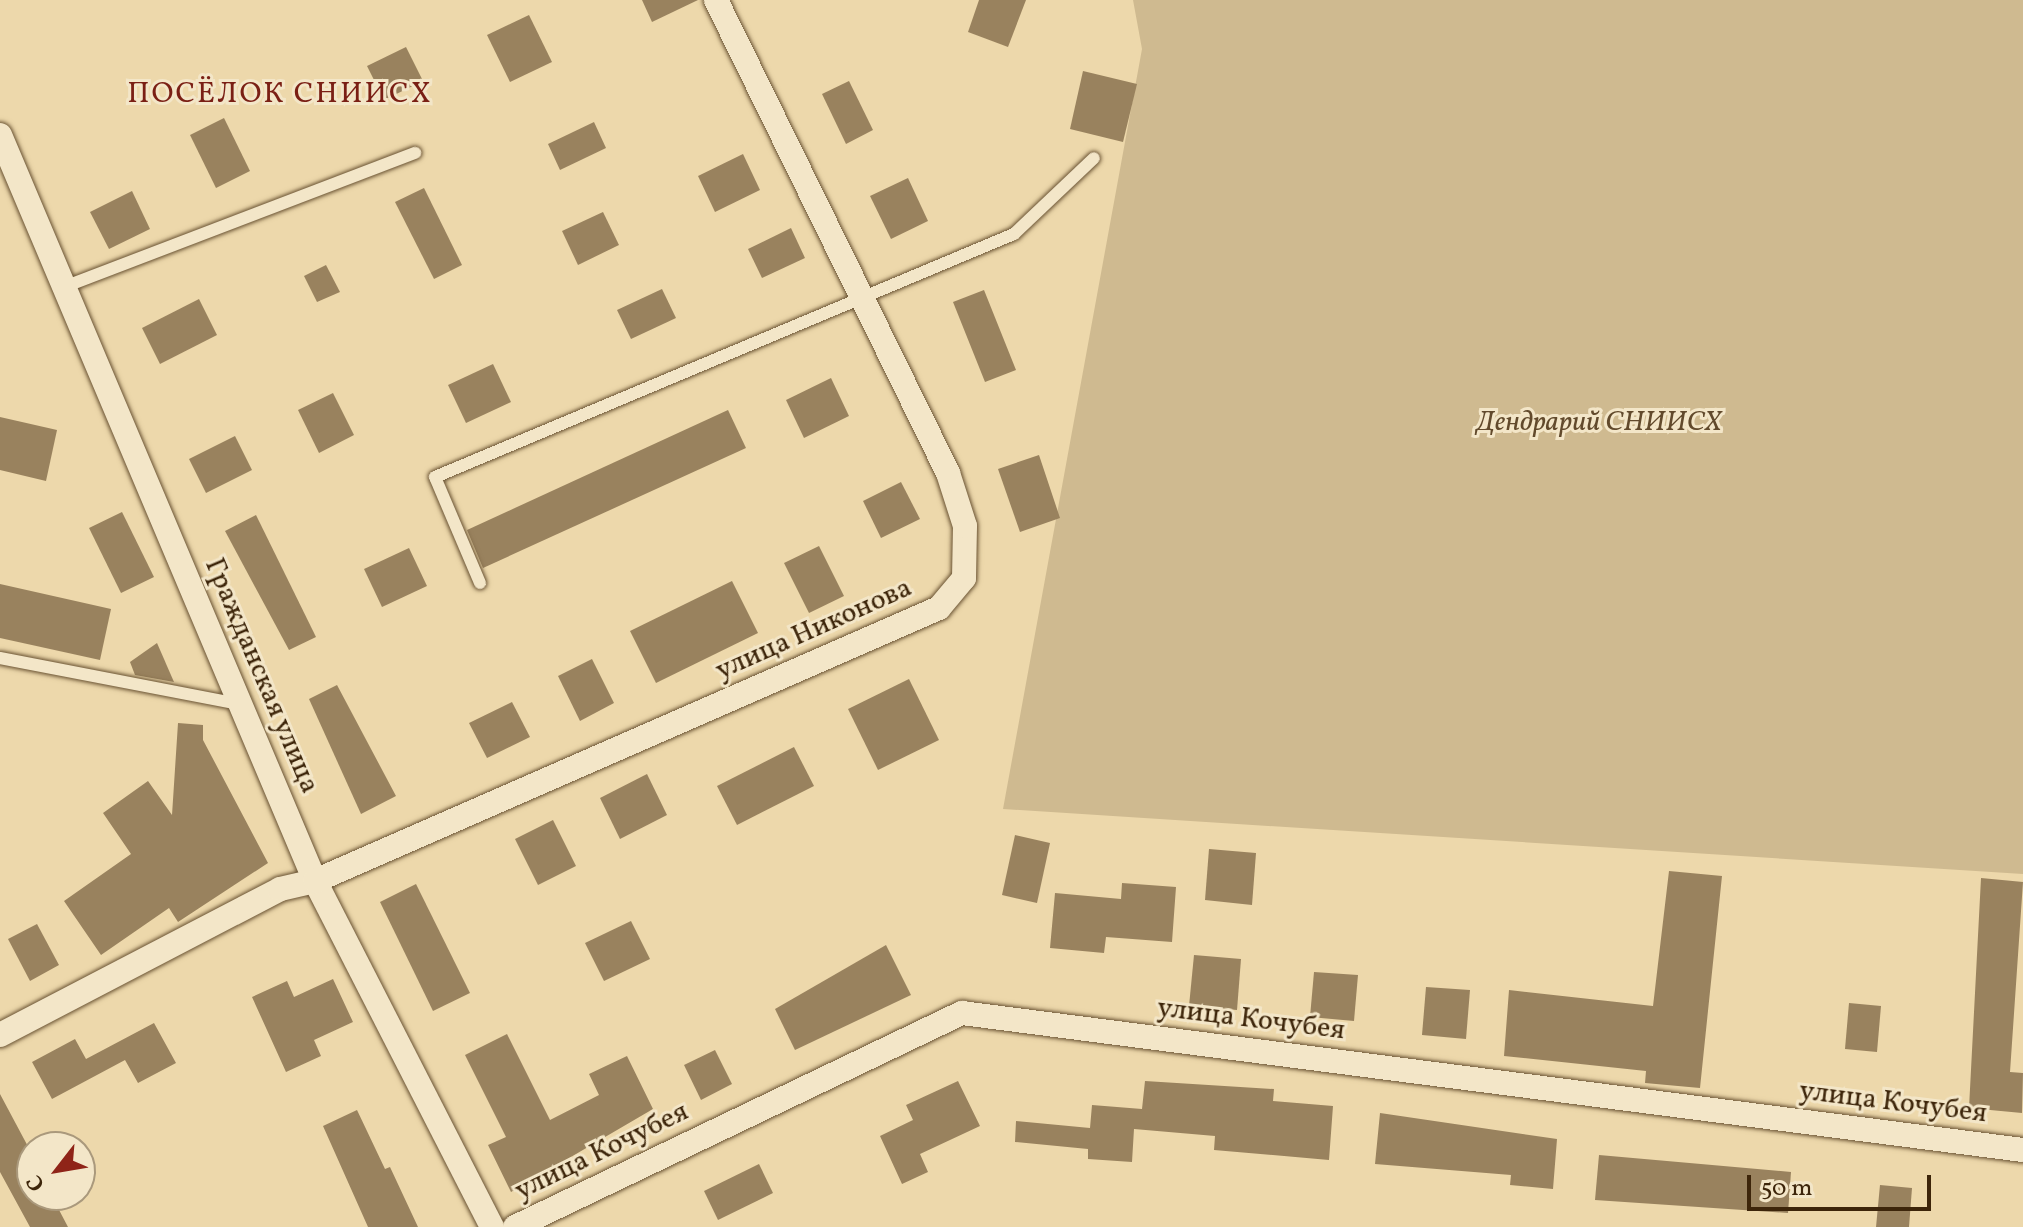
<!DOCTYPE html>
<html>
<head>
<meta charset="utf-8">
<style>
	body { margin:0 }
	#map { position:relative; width:2023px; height:1227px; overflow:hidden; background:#edd8ab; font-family:Vollkorn,serif }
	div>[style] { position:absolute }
	.green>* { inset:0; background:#cfba90 }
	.building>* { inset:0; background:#99825e }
	.roads { filter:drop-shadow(0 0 2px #695232) drop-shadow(0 0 2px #695232) }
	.service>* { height:12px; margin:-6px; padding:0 6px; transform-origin:6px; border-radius:6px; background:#f3e6c8 }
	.minor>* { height:24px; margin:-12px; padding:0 12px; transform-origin:12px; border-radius:12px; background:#f3e6c8 }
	span { translate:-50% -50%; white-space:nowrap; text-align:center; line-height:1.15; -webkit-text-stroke:6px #f3e6c8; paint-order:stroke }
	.park-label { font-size:28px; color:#624a2c; font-style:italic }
	.street-label { font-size:28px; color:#3d250a }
	.neighbourhood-label { font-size:30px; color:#7a1f14; letter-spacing:2px }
	.north { position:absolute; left:16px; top:1131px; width:80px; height:80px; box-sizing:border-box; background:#f3e6c8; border:2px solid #aa997c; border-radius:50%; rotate:239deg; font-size:22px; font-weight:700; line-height:32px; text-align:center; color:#3d250a }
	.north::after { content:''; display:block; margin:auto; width:28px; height:36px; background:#8f2418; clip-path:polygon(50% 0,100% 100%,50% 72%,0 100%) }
	.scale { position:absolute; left:1747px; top:1175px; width:184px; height:36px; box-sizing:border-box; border:4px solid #3d250a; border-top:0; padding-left:10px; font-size:24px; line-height:28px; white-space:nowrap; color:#3d250a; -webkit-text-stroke:6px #f3e6c8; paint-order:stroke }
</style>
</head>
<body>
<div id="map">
	<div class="green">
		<div style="clip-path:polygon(1133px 0,2023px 0,2023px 874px,1003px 809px,1142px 49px)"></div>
	</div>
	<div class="building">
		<div style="clip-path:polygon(642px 0,698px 0,652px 22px)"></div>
		<div style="clip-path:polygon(979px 0,1026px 0,1008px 47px,968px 32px)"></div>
		<div style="clip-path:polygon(529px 15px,552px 62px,510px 82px,487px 35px)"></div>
		<div style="clip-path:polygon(406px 47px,423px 81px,384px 100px,367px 66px)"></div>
		<div style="clip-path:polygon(1083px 71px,1137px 84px,1123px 142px,1070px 129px)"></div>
		<div style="clip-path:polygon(849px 81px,873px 130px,846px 144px,822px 94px)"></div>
		<div style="clip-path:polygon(224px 118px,250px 171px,216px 188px,190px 135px)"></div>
		<div style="clip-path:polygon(594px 122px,606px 148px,560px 170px,548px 144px)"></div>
		<div style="clip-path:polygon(743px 154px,760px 190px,715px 212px,698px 176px)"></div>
		<div style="clip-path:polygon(908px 178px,928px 221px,891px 239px,870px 196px)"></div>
		<div style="clip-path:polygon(424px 188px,462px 265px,434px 279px,395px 202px)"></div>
		<div style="clip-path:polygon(132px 191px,150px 229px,109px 249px,90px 212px)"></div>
		<div style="clip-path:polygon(603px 212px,619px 245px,578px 265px,562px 231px)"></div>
		<div style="clip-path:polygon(791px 228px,805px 258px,762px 278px,748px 249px)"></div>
		<div style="clip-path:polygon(326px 265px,340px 292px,317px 302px,304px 276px)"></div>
		<div style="clip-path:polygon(662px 289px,676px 318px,631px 339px,617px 310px)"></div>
		<div style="clip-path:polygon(984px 290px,1016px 370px,985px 382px,953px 302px)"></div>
		<div style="clip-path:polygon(199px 299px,217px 335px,160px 364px,142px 328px)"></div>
		<div style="clip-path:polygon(493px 364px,511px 402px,466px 423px,448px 385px)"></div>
		<div style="clip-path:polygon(831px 378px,849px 416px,804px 438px,786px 400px)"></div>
		<div style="clip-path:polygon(333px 393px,354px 435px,319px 453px,298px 410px)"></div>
		<div style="clip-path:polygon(728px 410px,746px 448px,483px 568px,467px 530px)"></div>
		<div style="clip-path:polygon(0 417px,57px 430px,46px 481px,0 470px)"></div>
		<div style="clip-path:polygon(235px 436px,252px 470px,206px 493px,189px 459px)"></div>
		<div style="clip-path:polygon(1039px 455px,1060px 518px,1020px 532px,998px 469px)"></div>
		<div style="clip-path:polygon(901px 482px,920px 519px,881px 538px,863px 501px)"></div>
		<div style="clip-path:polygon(122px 512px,154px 577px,121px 593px,89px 528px)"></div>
		<div style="clip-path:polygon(256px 515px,316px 637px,289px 650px,225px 531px)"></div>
		<div style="clip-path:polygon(819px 546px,844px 596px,809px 613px,784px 563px)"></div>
		<div style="clip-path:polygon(409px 548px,427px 586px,382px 607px,364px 569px)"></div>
		<div style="clip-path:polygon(732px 581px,758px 633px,656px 683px,630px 631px)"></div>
		<div style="clip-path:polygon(0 584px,111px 609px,100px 660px,0 638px)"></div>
		<div style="clip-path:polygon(157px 643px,174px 682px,135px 675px,130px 662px)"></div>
		<div style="clip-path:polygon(592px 659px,614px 703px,580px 721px,558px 676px)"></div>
		<div style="clip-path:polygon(909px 679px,939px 740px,878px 770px,848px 709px)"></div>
		<div style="clip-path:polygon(337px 685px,396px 796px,361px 814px,309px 699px)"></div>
		<div style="clip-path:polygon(512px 702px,530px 737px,487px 758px,469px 723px)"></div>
		<div style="clip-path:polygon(178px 723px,203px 725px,203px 740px,268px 863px,178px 922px,169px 908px,101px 955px,64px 901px,131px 854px,103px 813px,148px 781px,172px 815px)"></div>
		<div style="clip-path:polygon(794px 747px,814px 786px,737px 825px,717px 786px)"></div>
		<div style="clip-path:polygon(647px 774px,667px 815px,620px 839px,600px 798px)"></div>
		<div style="clip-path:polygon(553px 820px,576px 866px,538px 885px,515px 839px)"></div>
		<div style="clip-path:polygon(1015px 835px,1050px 843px,1037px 903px,1002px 895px)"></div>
		<div style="clip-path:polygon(1209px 849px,1256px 853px,1252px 905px,1205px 900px)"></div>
		<div style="clip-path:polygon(1669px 871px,1722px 876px,1700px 1088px,1645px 1083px,1646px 1071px,1504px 1056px,1509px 990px,1653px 1006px)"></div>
		<div style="clip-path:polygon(1981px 878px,2023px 882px,2010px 1072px,2023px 1073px,2022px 1113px,1969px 1108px)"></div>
		<div style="clip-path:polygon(1122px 883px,1176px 887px,1172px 942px,1106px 937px,1104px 953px,1050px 948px,1055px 893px,1121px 899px)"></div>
		<div style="clip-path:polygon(416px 884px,470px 993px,433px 1011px,380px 902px)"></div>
		<div style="clip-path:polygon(631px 921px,650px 959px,604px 981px,585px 943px)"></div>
		<div style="clip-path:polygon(37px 924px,59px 965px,30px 981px,8px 939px)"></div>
		<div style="clip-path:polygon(886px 945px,911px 995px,795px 1050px,775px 1009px)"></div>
		<div style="clip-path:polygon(1194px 955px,1241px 959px,1237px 1010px,1189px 1006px)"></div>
		<div style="clip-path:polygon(1314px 972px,1358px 975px,1354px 1021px,1310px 1017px)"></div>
		<div style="clip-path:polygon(333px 979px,353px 1022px,314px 1040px,321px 1056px,286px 1072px,252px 997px,287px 981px,294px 997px)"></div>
		<div style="clip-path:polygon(1426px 987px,1470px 990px,1466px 1039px,1422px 1035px)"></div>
		<div style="clip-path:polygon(1849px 1003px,1881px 1006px,1877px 1052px,1845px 1049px)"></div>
		<div style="clip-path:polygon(154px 1023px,176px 1063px,138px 1083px,125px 1060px,52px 1099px,32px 1062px,75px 1039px,86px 1059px)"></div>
		<div style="clip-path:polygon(507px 1034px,550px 1120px,599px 1095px,589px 1074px,627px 1056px,653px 1109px,511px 1192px,488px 1145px,506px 1137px,465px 1055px)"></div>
		<div style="clip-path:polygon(715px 1050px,732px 1084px,701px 1100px,684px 1065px)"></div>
		<div style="clip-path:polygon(958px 1081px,980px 1126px,920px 1154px,928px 1172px,902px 1184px,880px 1136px,913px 1120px,906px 1105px)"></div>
		<div style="clip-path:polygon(1145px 1081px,1274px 1089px,1273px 1101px,1333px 1106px,1329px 1160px,1214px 1150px,1215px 1136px,1134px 1129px,1132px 1162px,1088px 1159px,1088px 1149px,1015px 1142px,1016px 1121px,1090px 1128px,1092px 1105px,1142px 1109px)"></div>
		<div style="clip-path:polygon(0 1094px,32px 1154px,32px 1195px,83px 1195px,58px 1208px,68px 1227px,30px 1227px,0 1172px)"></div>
		<div style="clip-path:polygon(357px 1110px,385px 1169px,390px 1167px,418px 1227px,368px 1227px,323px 1126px)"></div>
		<div style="clip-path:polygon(1380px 1113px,1557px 1139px,1553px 1189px,1510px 1185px,1511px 1175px,1375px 1164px)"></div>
		<div style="clip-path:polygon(1599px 1155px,1791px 1172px,1788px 1213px,1595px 1200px)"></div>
		<div style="clip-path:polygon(759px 1164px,773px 1193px,718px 1220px,704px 1191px)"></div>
		<div style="clip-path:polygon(1880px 1185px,1912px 1188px,1909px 1227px,1876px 1227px)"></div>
	</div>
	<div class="roads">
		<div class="service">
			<div style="left:64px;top:287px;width:376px;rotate:-20.9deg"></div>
			<div style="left:480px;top:583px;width:115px;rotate:-113deg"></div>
			<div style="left:435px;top:477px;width:628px;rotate:-22.77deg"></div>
			<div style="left:1014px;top:234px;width:110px;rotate:-43.5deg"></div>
			<div style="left:0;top:658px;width:244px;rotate:10.9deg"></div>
		</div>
		<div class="minor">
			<div style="left:0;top:135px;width:810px;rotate:67.11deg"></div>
			<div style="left:315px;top:881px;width:389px;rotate:62.9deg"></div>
			<div style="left:0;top:1035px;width:316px;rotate:-27.5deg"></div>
			<div style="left:280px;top:889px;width:36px;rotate:-13deg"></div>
			<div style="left:315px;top:881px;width:681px;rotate:-23.63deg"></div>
			<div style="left:939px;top:608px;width:39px;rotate:-50deg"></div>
			<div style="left:964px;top:578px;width:52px;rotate:-88.9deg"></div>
			<div style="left:965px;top:526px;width:56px;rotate:-107.8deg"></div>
			<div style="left:948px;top:473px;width:527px;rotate:-116.13deg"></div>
			<div style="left:515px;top:1227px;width:496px;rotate:-25.6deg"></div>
			<div style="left:962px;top:1013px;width:1070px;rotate:7.36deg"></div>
		</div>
	</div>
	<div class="park-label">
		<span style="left:1599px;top:423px">Дендрарий СНИИСХ</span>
	</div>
	<div class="street-label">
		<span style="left:814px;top:630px;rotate:-24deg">улица Никонова</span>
		<span style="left:261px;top:676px;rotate:67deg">Гражданская улица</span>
		<span style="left:1251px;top:1020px;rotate:7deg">улица Кочубея</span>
		<span style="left:1893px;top:1103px;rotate:7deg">улица Кочубея</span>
		<span style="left:602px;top:1152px;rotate:-26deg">улица Кочубея</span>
	</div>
	<div class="neighbourhood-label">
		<span style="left:280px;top:94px">ПОСЁЛОК СНИИСХ</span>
	</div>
	<div class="north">С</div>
	<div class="scale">50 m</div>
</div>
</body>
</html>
